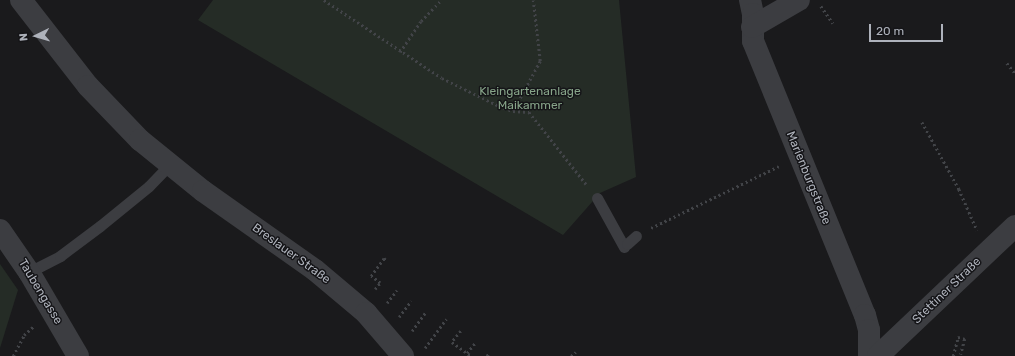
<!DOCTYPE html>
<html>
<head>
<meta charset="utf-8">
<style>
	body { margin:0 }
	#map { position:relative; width:1015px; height:356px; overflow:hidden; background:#1a1a1c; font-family:Rubik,sans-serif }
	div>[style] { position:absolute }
	.green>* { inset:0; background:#252c26 }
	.path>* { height:2.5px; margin-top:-1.25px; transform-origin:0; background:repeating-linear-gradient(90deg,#424448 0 2px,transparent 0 5px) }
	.service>* { height:11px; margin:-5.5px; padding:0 5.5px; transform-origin:5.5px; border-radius:5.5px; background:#3c3d41 }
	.minor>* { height:22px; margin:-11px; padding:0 11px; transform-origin:11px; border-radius:11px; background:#3c3d41 }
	span { translate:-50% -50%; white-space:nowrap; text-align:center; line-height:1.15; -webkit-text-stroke:3px #151518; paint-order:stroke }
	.park-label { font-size:12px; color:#87a489 }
	.street-label { font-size:12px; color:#aeb2bb }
	.north { position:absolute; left:16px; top:16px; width:40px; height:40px; -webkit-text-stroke:3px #151518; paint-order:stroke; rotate:265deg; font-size:11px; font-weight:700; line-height:16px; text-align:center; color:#aeb2bb }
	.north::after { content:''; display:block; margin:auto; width:14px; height:18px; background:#aeb2bb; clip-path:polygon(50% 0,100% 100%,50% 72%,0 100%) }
	.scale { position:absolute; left:869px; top:24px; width:74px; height:18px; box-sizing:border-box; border:2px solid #aeb2bb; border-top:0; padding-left:5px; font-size:12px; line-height:14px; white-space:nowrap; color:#aeb2bb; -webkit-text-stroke:3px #151518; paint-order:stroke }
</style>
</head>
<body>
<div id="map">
	<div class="green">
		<div style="clip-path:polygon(213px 0,619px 0,636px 177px,600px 193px,563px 235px,198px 20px)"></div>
		<div style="clip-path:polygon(0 264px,18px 290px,0 348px)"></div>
	</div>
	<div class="path">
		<div style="left:324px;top:0;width:141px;rotate:33.5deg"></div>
		<div style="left:442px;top:78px;width:64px;rotate:26.2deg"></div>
		<div style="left:499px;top:106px;width:15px;rotate:20deg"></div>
		<div style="left:513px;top:111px;width:57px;rotate:-61.6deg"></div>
		<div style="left:540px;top:61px;width:61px;rotate:-96.5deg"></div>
		<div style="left:821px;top:6px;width:21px;rotate:55deg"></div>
		<div style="left:400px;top:52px;width:37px;rotate:-56deg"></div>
		<div style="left:421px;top:21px;width:29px;rotate:-46deg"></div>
		<div style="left:1007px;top:63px;width:13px;rotate:51deg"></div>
		<div style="left:513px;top:111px;width:16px;rotate:4deg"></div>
		<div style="left:529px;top:112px;width:92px;rotate:51.6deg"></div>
		<div style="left:922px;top:122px;width:77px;rotate:61.1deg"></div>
		<div style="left:959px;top:189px;width:45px;rotate:66.3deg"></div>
		<div style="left:651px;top:228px;width:142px;rotate:-25.8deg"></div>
		<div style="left:375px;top:289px;width:8px;rotate:-50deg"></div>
		<div style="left:380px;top:283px;width:11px;rotate:-142deg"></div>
		<div style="left:371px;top:276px;width:22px;rotate:-54deg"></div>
		<div style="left:384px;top:258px;width:4px;rotate:45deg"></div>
		<div style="left:387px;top:303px;width:16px;rotate:-52deg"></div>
		<div style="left:399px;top:317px;width:20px;rotate:-53deg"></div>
		<div style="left:412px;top:331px;width:24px;rotate:-54deg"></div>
		<div style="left:461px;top:331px;width:14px;rotate:129deg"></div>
		<div style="left:452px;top:342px;width:24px;rotate:36deg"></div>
		<div style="left:425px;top:348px;width:36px;rotate:-54deg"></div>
		<div style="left:467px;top:353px;width:14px;rotate:-51deg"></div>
		<div style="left:13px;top:356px;width:24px;rotate:-62deg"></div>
		<div style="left:24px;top:335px;width:13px;rotate:-42deg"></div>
		<div style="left:487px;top:356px;width:4px;rotate:-63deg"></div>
		<div style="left:571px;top:356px;width:6px;rotate:-39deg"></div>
		<div style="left:953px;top:356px;width:20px;rotate:-75deg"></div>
		<div style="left:958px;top:337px;width:7px;rotate:16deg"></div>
		<div style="left:965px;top:339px;width:16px;rotate:105deg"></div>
	</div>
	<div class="service">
		<div style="left:597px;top:198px;width:56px;rotate:61.1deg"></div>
		<div style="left:627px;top:244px;width:12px;rotate:-42deg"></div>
		<div style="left:29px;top:272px;width:35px;rotate:-27deg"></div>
		<div style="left:60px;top:256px;width:50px;rotate:-36.9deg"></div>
		<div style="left:100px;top:226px;width:63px;rotate:-39.2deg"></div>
		<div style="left:149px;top:186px;width:30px;rotate:-46deg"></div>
	</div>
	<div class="minor">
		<div style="left:21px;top:0;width:109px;rotate:52.1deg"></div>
		<div style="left:88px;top:86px;width:75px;rotate:46.1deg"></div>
		<div style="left:140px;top:140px;width:81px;rotate:39deg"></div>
		<div style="left:203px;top:191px;width:137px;rotate:35.2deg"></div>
		<div style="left:315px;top:270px;width:67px;rotate:40.1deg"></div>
		<div style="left:366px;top:313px;width:57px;rotate:49.3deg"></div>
		<div style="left:750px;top:0;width:14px;rotate:78deg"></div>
		<div style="left:753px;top:14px;width:27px;rotate:90deg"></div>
		<div style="left:753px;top:41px;width:296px;rotate:67.8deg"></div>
		<div style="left:865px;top:315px;width:16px;rotate:75deg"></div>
		<div style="left:869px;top:330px;width:26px;rotate:90deg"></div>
		<div style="left:752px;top:27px;width:54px;rotate:-29.9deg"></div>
		<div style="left:0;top:230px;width:51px;rotate:55.4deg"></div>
		<div style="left:29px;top:272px;width:97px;rotate:59.7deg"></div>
		<div style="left:878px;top:356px;width:189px;rotate:-43.5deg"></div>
	</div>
	<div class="park-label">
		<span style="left:530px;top:99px">Kleingartenanlage<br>Maikammer</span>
	</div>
	<div class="street-label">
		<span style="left:808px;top:178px;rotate:68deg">Marienburgstraße</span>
		<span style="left:291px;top:254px;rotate:36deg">Breslauer Straße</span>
		<span style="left:947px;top:291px;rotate:-44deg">Stettiner Straße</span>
		<span style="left:40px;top:292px;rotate:59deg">Taubengasse</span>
	</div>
	<div class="north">N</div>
	<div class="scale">20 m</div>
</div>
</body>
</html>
